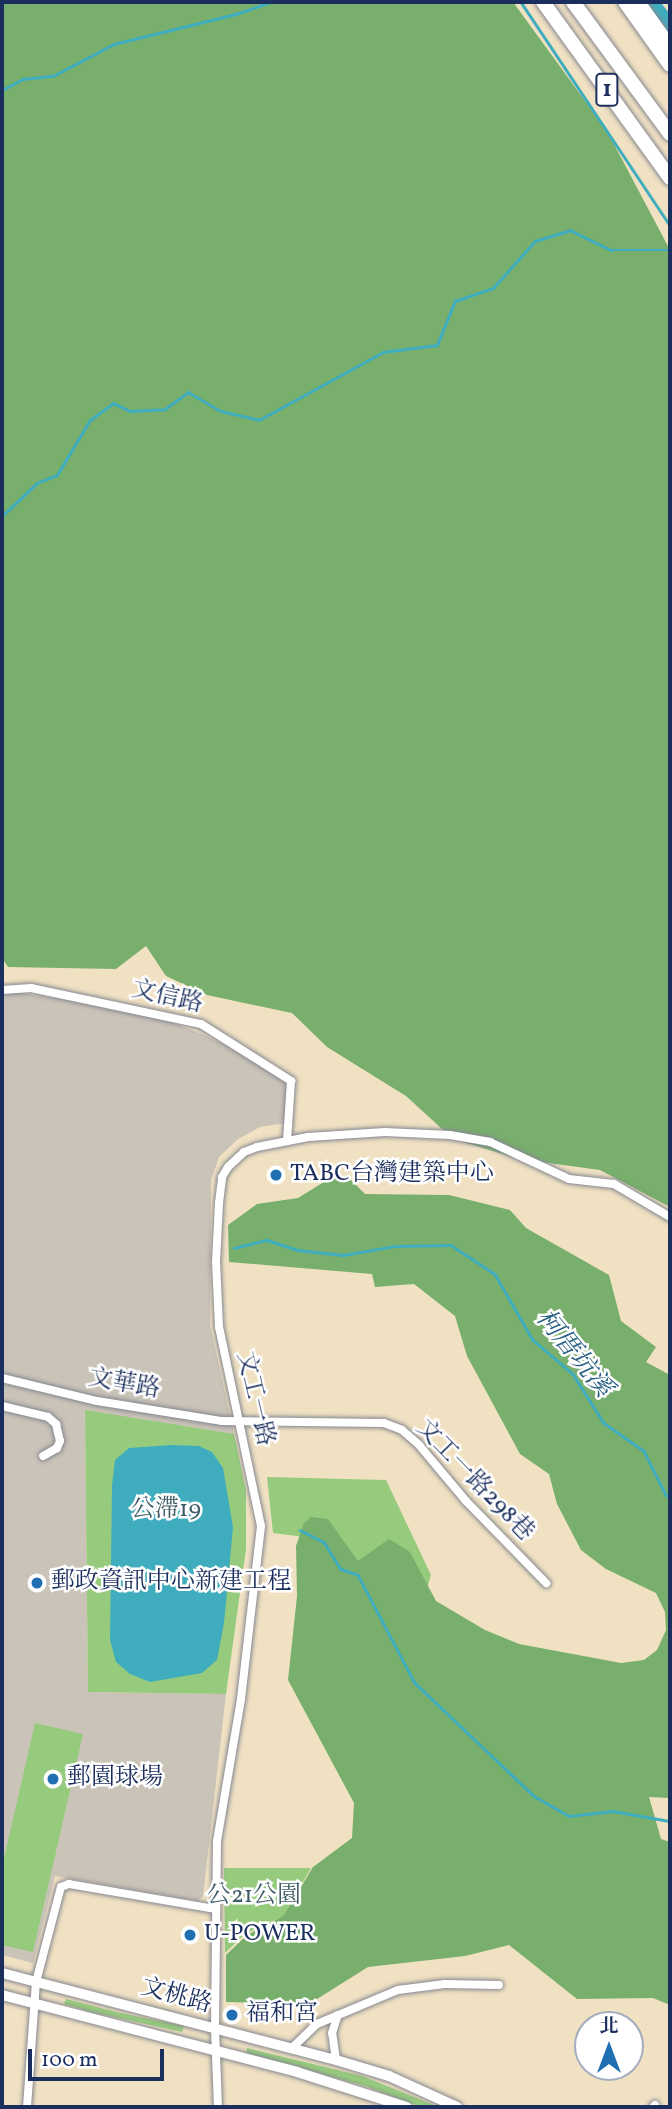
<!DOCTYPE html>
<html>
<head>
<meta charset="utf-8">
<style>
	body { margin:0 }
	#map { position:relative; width:672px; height:2109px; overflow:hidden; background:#f0e1c3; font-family:Vollkorn,"Noto Serif TC",serif }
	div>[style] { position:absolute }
	.industrial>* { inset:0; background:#cac3b8 }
	.green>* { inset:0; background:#96cb7d }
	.forest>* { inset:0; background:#78af6c }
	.water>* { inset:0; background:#40adbe }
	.stream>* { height:2.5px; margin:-1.25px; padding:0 1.25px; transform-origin:1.25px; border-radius:1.25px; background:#40adbe }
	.river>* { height:16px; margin:-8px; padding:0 8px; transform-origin:8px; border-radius:8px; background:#40adbe }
	.roads { filter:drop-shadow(0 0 2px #868890) drop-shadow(0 0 2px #868890) }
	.street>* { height:8px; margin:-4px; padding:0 4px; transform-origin:4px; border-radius:4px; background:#fff }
	.secondary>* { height:10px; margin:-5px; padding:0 5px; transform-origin:5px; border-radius:5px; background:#fff }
	.highway>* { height:14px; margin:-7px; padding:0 7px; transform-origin:7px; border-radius:7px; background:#fff }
	.dots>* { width:19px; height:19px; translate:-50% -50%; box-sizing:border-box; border:4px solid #fff; border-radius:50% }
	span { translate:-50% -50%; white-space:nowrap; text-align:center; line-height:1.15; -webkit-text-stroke:5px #fff; paint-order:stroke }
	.shield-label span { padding:2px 5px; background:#fff; border:2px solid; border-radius:5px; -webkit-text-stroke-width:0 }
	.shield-label { font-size:23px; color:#1b2f5e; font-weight:700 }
	.street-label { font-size:24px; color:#1b2f5e }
	.poi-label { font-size:24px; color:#1b2f5e }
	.left { translate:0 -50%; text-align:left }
	.park-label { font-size:24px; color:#405e67 }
	.water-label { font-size:26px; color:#2a6184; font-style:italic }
	.frame { position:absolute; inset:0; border:4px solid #1b2f5e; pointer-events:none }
	.north { position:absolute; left:574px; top:2011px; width:70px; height:70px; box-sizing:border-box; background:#fff; border:2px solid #a4acbf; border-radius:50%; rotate:0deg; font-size:19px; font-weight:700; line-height:28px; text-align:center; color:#1b2f5e }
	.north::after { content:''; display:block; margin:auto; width:24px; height:32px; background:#1f6fb2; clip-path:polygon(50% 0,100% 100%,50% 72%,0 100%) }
	.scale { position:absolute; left:28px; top:2049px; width:136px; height:32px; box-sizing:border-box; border:4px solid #1b2f5e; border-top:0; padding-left:9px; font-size:21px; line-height:24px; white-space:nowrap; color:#1b2f5e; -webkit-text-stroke:5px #fff; paint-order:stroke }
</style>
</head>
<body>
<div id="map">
	<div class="industrial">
		<div style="clip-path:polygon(13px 992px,104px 1005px,163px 1019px,209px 1037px,291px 1081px,286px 1123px,260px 1127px,238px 1139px,219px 1157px,211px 1180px,210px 1325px,234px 1434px,85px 1411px,88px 1692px,226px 1694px,203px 1896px,198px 1901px,55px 1876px,33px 1963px,2px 1955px,2px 994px)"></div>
	</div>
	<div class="green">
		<div style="clip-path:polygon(85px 1410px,234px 1434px,246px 1490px,246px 1549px,226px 1694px,88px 1692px)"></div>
		<div style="clip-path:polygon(267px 1477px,386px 1480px,431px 1575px,423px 1603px,312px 1538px,273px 1533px)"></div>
		<div style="clip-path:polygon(35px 1723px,83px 1734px,33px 1952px,2px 1945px,2px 1867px)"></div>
		<div style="clip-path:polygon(224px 1868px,311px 1868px,283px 1916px,245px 1934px,225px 1953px)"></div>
		<div style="clip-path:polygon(66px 1999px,116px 2012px,184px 2026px,182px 2032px,91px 2012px,64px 2004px)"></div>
		<div style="clip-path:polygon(247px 2048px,362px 2076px,439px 2107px,421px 2107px,365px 2086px,246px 2053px)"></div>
	</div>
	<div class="forest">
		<div style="clip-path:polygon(2px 2px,513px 2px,607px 131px,670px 250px,670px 1207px,600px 1170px,519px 1159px,453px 1139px,406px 1096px,327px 1047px,292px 1013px,207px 995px,166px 976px,146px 946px,116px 969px,8px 967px,2px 958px)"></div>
		<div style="clip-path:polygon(332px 1177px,348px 1177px,365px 1194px,449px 1195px,510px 1210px,526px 1228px,609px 1275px,621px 1321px,656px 1347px,646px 1362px,670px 1375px,670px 1798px,649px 1797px,661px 1839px,670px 1842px,670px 2005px,653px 1998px,577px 1999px,509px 1945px,465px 1956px,368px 1967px,309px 2004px,226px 2002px,226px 1955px,247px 1935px,283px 1916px,313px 1867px,352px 1838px,354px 1803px,288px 1680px,297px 1596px,296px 1546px,304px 1523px,311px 1517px,328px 1519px,358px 1561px,389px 1539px,410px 1552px,436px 1601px,485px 1630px,519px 1644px,621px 1663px,644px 1660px,657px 1650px,666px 1630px,665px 1612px,656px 1593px,606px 1569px,581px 1550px,557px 1504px,549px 1474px,520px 1454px,467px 1356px,455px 1316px,414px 1284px,375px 1287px,372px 1274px,229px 1262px,228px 1225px,257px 1204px,298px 1198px)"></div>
	</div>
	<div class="water">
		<div style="clip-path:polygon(172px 1445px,199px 1446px,212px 1452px,223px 1468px,233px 1527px,224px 1623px,217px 1660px,202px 1673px,150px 1682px,130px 1674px,116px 1662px,110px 1640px,112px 1485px,115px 1460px,129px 1448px)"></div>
	</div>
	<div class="stream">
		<div style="left:521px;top:2px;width:268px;rotate:56.3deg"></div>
		<div style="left:2px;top:90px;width:24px;rotate:-28deg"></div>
		<div style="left:23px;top:79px;width:30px;rotate:-6deg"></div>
		<div style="left:53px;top:76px;width:69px;rotate:-27.7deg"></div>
		<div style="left:114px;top:44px;width:126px;rotate:-13.8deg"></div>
		<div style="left:236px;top:14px;width:37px;rotate:-19deg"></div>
		<div style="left:2px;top:516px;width:48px;rotate:-43.3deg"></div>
		<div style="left:37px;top:483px;width:22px;rotate:-22deg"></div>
		<div style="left:57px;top:475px;width:64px;rotate:-59deg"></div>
		<div style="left:90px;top:420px;width:29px;rotate:-36deg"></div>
		<div style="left:113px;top:403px;width:19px;rotate:25deg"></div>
		<div style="left:130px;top:411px;width:35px;rotate:-3deg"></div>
		<div style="left:165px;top:409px;width:29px;rotate:-36deg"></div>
		<div style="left:188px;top:392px;width:38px;rotate:30deg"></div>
		<div style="left:221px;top:411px;width:39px;rotate:13deg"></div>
		<div style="left:259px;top:420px;width:141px;rotate:-28.7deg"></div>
		<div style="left:383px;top:352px;width:54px;rotate:-7.4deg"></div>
		<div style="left:437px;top:345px;width:48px;rotate:-67.8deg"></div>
		<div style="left:455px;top:301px;width:40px;rotate:-18.9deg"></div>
		<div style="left:493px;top:288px;width:63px;rotate:-48.2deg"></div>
		<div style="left:535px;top:241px;width:37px;rotate:-17deg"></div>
		<div style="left:570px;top:230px;width:46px;rotate:26deg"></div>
		<div style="left:611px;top:250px;width:59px"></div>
		<div style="left:234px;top:1248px;width:34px;rotate:-14deg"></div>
		<div style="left:267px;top:1240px;width:32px;rotate:18deg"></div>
		<div style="left:297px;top:1250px;width:46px;rotate:6.2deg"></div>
		<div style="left:343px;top:1255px;width:53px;rotate:-9.8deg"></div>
		<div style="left:395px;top:1246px;width:56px;rotate:-1deg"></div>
		<div style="left:451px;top:1245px;width:53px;rotate:33.4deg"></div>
		<div style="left:495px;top:1274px;width:76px;rotate:60.1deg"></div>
		<div style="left:533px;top:1340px;width:52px;rotate:40.4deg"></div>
		<div style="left:573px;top:1374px;width:58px;rotate:57.7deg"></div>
		<div style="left:604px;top:1423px;width:49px;rotate:35deg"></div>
		<div style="left:644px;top:1451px;width:49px;rotate:63.4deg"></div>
		<div style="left:666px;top:1495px;width:4px;rotate:27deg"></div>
		<div style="left:300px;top:1530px;width:27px;rotate:27deg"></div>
		<div style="left:324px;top:1542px;width:32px;rotate:58deg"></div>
		<div style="left:341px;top:1569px;width:18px;rotate:19deg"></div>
		<div style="left:358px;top:1575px;width:122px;rotate:62.2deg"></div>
		<div style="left:415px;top:1683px;width:164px;rotate:43.5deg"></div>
		<div style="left:534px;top:1796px;width:40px;rotate:29.7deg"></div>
		<div style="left:569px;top:1816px;width:44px;rotate:-6.5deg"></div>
		<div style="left:613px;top:1811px;width:58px;rotate:10deg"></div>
	</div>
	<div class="river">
		<div style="left:650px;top:2px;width:32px;rotate:51deg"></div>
	</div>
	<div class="roads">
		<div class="street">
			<div style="left:2px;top:990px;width:29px;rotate:-4deg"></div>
			<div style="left:31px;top:988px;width:174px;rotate:12deg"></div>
			<div style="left:201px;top:1024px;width:107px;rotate:32.3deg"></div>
			<div style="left:291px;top:1081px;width:60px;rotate:93.8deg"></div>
			<div style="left:2px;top:1378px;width:98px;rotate:13.6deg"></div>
			<div style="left:97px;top:1401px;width:127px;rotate:9.1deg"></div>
			<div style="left:222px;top:1421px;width:162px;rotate:0.7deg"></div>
			<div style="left:384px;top:1423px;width:19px;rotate:21deg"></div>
			<div style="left:402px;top:1430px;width:23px;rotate:41deg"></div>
			<div style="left:419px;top:1445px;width:73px;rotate:50deg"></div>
			<div style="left:466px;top:1501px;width:115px;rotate:45.7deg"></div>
			<div style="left:2px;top:1406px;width:47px;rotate:13.4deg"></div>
			<div style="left:48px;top:1417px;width:11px;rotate:41deg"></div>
			<div style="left:56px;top:1424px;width:17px;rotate:77deg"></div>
			<div style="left:60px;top:1441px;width:8px;rotate:113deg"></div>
			<div style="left:57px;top:1448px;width:16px;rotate:150deg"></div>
			<div style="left:291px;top:2049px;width:36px;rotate:-44deg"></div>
			<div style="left:317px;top:2024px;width:88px;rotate:-22.8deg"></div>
			<div style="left:398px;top:1990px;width:47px;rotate:-7.3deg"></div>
			<div style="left:445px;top:1984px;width:54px;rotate:1.1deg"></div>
			<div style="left:336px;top:2060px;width:27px;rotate:-98deg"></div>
			<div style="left:332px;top:2033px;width:19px;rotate:-72deg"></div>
			<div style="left:27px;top:2107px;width:125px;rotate:-85.9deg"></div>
			<div style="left:36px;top:1982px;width:98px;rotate:-75.3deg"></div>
			<div style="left:61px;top:1887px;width:9px;rotate:-21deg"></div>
			<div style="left:69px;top:1884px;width:148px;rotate:9.7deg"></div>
			<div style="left:218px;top:2107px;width:78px;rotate:-92.2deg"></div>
			<div style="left:215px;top:2029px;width:188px;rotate:-89.4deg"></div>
			<div style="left:217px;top:1841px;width:144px;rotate:-80.4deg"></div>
			<div style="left:241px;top:1699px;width:174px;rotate:-83.4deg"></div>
			<div style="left:261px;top:1526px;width:203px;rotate:-101.9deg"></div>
			<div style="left:219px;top:1327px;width:65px;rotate:-92.6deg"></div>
			<div style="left:216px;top:1262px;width:59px;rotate:-87.1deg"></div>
			<div style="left:219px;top:1203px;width:26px;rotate:-83deg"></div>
			<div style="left:222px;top:1177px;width:12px;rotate:-59deg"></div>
			<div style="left:228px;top:1167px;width:22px;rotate:-43deg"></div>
			<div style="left:244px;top:1152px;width:14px;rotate:-21deg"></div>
			<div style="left:257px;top:1147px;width:52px;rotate:-11.1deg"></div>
			<div style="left:308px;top:1137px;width:77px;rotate:-3.7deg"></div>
			<div style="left:385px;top:1132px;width:65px;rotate:2.6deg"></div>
			<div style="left:450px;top:1135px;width:41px;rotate:9.9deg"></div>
			<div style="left:490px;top:1142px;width:87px;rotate:25.1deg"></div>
			<div style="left:569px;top:1179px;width:45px;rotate:6.3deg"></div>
			<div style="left:614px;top:1184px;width:65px;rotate:30.5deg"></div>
			<div style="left:653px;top:2107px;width:3px;rotate:-45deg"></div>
		</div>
		<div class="secondary">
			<div style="left:2px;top:1973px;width:345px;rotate:14.6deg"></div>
			<div style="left:336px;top:2060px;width:55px;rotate:16.8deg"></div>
			<div style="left:389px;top:2076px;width:75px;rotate:24.5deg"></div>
			<div style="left:2px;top:1995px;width:305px;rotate:14.6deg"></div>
			<div style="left:297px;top:2072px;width:115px;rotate:17.7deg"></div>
		</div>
		<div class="highway">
			<div style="left:543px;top:2px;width:217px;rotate:54.2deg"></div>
			<div style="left:573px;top:2px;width:164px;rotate:53.7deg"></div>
			<div style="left:625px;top:2px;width:77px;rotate:54.5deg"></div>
			<div style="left:638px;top:2px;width:55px;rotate:54.6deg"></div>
		</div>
	</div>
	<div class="dots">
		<div style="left:276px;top:1175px;background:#1f6fb2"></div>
		<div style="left:37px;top:1583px;background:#1f6fb2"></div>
		<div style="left:53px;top:1779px;background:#1f6fb2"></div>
		<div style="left:190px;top:1935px;background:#1f6fb2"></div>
		<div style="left:232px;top:2015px;background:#1f6fb2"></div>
	</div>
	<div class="shield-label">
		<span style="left:607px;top:90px">1</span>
	</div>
	<div class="street-label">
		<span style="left:167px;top:998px;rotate:13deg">文信路</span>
		<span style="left:124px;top:1385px;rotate:10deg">文華路</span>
		<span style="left:254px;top:1399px;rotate:77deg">文工一路</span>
		<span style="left:474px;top:1481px;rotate:46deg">文工一路298巷</span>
		<span style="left:176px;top:1997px;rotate:15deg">文桃路</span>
	</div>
	<div class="poi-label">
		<span class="left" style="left:290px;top:1175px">TABC台灣建築中心</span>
		<span class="left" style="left:51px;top:1583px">郵政資訊中心新建工程</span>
		<span class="left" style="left:67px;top:1779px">郵園球場</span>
		<span class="left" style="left:204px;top:1935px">U-POWER</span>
		<span class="left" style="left:246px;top:2015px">福和宮</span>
	</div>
	<div class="park-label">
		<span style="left:166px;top:1511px">公滯19</span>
		<span style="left:254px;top:1897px">公21公園</span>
	</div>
	<div class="water-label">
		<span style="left:573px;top:1354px;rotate:51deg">柯厝坑溪</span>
	</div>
	<div class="frame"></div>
	<div class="north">北</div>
	<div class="scale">100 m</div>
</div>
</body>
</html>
